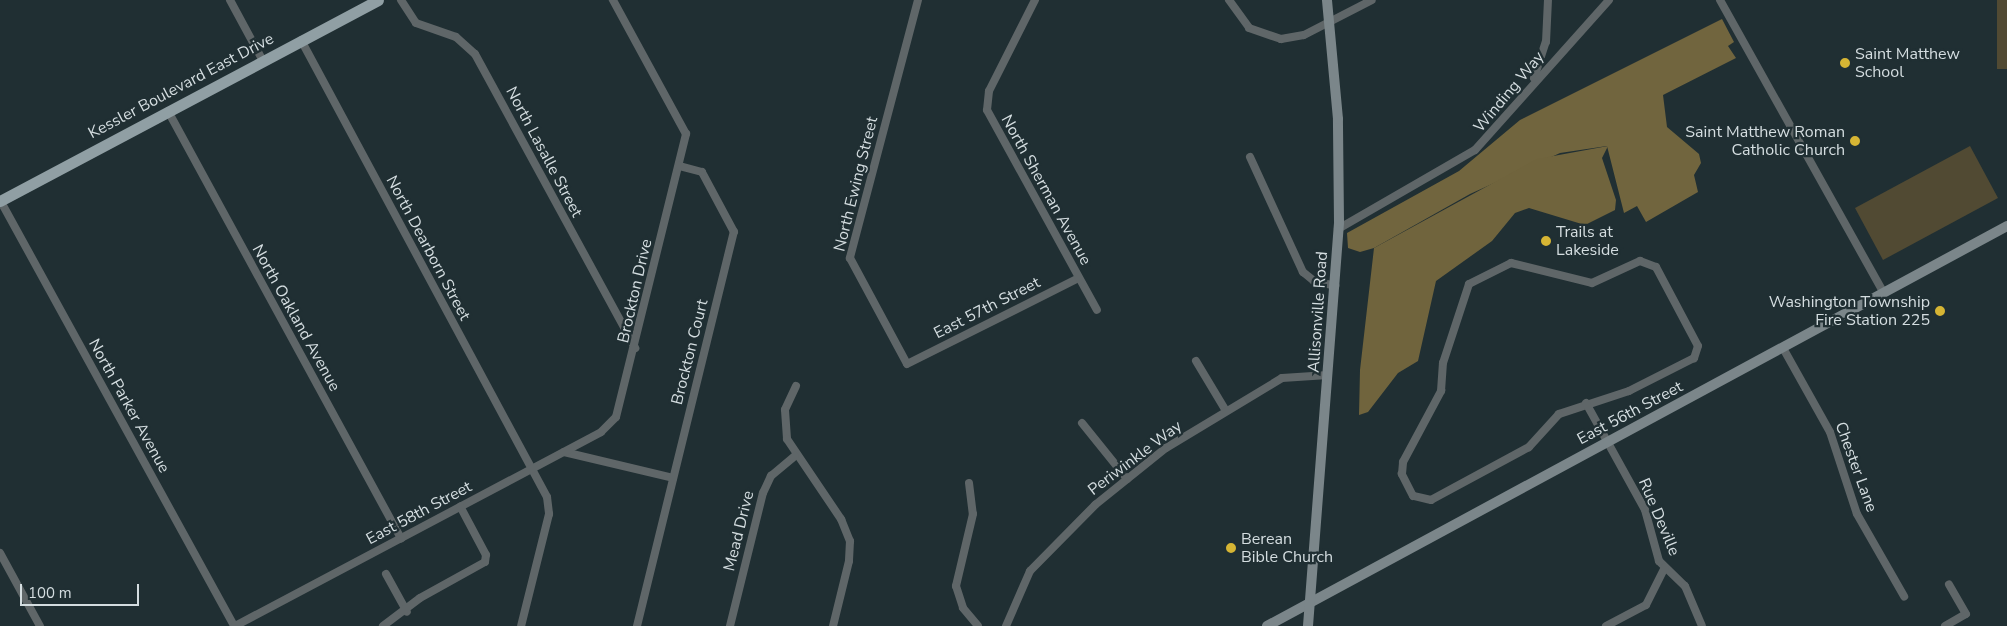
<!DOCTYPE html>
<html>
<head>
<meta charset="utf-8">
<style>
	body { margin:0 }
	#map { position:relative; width:2007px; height:626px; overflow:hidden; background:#202f33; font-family:"Nunito Sans",sans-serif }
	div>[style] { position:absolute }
	.green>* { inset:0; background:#514a33 }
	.forest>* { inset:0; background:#71653e }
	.water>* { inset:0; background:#70643d }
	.street>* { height:8px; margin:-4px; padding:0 4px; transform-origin:4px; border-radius:4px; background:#5f6668 }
	.secondary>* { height:10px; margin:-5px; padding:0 5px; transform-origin:5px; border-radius:5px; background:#7b868a }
	.primary>* { height:11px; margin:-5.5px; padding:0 5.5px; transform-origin:5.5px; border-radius:5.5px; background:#909fa4 }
	.dots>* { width:14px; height:14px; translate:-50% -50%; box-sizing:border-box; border:2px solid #202f33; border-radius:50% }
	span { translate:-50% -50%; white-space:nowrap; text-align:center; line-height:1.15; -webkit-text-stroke:4.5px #202f33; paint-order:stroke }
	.poi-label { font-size:16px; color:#d4dde0 }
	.left { translate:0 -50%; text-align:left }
	.right { translate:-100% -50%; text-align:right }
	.street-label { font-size:16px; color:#d4dde0 }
	.scale { position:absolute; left:20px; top:584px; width:119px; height:22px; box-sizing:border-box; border:2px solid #d4dde0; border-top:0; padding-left:6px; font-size:15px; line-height:18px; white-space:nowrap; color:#d4dde0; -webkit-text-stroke:4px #202f33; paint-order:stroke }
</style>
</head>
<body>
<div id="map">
	<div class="green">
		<div style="clip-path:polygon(1997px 0,2007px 0,2007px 69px,1997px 69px)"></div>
		<div style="clip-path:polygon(1970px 146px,1998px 198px,1883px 260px,1855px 208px)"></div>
	</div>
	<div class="forest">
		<div style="clip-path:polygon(1722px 19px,1734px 42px,1728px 46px,1736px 58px,1663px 95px,1667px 127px,1699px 154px,1701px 163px,1694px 175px,1698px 192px,1646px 222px,1637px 206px,1624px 213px,1607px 146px,1560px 153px,1470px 194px,1374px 248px,1360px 252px,1348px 248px,1347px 233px,1459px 171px,1520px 120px)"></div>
	</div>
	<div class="water">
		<div style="clip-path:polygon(1608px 146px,1602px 158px,1616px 200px,1615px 210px,1585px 225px,1529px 208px,1515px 213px,1492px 241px,1436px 281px,1418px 361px,1398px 373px,1368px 412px,1359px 415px,1360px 370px,1374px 248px,1537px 159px)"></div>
	</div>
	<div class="street">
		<div style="left:230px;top:0;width:69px;rotate:61.6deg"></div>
		<div style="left:401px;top:0;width:27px;rotate:57deg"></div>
		<div style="left:416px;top:23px;width:42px;rotate:19.3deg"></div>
		<div style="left:456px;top:37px;width:25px;rotate:42deg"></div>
		<div style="left:475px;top:54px;width:335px;rotate:61.4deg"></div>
		<div style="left:918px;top:0;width:267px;rotate:104.8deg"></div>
		<div style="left:850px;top:258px;width:120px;rotate:61.7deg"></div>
		<div style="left:907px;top:364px;width:192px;rotate:-26.6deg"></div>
		<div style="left:1035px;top:0;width:102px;rotate:116.8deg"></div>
		<div style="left:989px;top:91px;width:19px;rotate:96deg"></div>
		<div style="left:987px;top:110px;width:228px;rotate:61.2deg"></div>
		<div style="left:1229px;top:0;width:34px;rotate:54deg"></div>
		<div style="left:1249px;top:28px;width:34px;rotate:19deg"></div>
		<div style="left:1281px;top:39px;width:23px;rotate:-10deg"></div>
		<div style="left:1304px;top:35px;width:76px;rotate:-27.2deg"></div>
		<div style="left:1720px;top:0;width:336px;rotate:60.8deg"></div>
		<div style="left:301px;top:40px;width:519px;rotate:61.71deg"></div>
		<div style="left:547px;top:497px;width:17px;rotate:83deg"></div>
		<div style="left:549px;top:514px;width:115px;rotate:104deg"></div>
		<div style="left:1534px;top:78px;width:38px;rotate:-72deg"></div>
		<div style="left:1546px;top:42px;width:42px;rotate:-87.3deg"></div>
		<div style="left:168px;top:111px;width:487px;rotate:61.4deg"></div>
		<div style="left:1250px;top:157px;width:127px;rotate:65.3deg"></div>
		<div style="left:1303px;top:272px;width:14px;rotate:39deg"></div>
		<div style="left:1314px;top:281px;width:22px;rotate:13deg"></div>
		<div style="left:0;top:200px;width:486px;rotate:61.2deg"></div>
		<div style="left:1338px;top:229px;width:158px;rotate:-30deg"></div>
		<div style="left:1475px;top:150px;width:201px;rotate:-48.2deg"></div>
		<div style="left:1640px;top:261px;width:17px;rotate:21deg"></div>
		<div style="left:1656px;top:267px;width:89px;rotate:62deg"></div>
		<div style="left:1698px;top:346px;width:13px;rotate:108deg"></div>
		<div style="left:1694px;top:358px;width:73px;rotate:153.1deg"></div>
		<div style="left:1629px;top:391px;width:74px;rotate:161.8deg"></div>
		<div style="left:1559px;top:414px;width:45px;rotate:132.3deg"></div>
		<div style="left:1529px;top:447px;width:111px;rotate:151.6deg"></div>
		<div style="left:1431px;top:500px;width:18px;rotate:-167deg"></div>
		<div style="left:1413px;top:496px;width:25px;rotate:-117deg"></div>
		<div style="left:1402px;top:474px;width:12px;rotate:-85deg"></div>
		<div style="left:1403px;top:462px;width:81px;rotate:-61.8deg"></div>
		<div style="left:1441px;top:391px;width:28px;rotate:-86deg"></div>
		<div style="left:1443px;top:363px;width:83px;rotate:-71.8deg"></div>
		<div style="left:1469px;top:284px;width:47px;rotate:-26.6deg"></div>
		<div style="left:1511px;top:263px;width:83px;rotate:13.9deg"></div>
		<div style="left:1592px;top:283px;width:53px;rotate:-24.6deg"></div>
		<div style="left:1783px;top:348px;width:96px;rotate:60.8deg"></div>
		<div style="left:1830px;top:432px;width:86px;rotate:71.8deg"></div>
		<div style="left:1857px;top:514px;width:95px;rotate:60.2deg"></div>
		<div style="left:1196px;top:361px;width:58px;rotate:59deg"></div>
		<div style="left:796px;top:386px;width:26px;rotate:115deg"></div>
		<div style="left:785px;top:410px;width:29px;rotate:86deg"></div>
		<div style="left:787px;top:439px;width:97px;rotate:56deg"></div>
		<div style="left:841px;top:519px;width:24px;rotate:68deg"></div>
		<div style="left:850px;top:541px;width:20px;rotate:93deg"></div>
		<div style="left:849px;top:561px;width:67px;rotate:103.8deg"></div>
		<div style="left:1586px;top:403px;width:122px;rotate:61.1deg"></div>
		<div style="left:1645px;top:510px;width:53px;rotate:74.6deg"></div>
		<div style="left:1659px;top:561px;width:36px;rotate:44deg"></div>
		<div style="left:1685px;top:586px;width:43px;rotate:67deg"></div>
		<div style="left:1082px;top:423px;width:72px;rotate:51.2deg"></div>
		<div style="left:564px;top:452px;width:112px;rotate:13.4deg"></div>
		<div style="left:969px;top:483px;width:31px;rotate:83deg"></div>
		<div style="left:973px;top:514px;width:74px;rotate:103.3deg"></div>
		<div style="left:956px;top:586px;width:23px;rotate:72deg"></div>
		<div style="left:963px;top:608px;width:23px;rotate:50deg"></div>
		<div style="left:0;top:553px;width:83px;rotate:61.3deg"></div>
		<div style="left:386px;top:574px;width:43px;rotate:61.1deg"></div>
		<div style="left:235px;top:626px;width:414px;rotate:-27.9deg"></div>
		<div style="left:601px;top:432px;width:21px;rotate:-45deg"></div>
		<div style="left:616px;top:417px;width:292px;rotate:-76.1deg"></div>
		<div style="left:686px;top:134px;width:153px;rotate:-118.6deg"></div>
		<div style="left:383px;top:626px;width:46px;rotate:-37.1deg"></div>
		<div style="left:420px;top:598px;width:74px;rotate:-29deg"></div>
		<div style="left:485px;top:562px;width:7px;rotate:-82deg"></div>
		<div style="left:486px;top:555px;width:55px;rotate:-118deg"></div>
		<div style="left:637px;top:626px;width:406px;rotate:-76.2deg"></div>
		<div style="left:734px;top:232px;width:68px;rotate:-118.1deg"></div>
		<div style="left:702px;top:172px;width:24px;rotate:-165deg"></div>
		<div style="left:730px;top:626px;width:137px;rotate:-76.1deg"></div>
		<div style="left:763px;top:493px;width:19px;rotate:-65deg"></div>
		<div style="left:771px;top:476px;width:31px;rotate:-40deg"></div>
		<div style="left:1006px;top:626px;width:60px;rotate:-66.4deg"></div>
		<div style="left:1030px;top:571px;width:93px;rotate:-45.4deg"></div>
		<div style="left:1095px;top:505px;width:91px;rotate:-38.8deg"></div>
		<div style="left:1166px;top:448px;width:135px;rotate:-31.1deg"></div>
		<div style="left:1282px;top:378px;width:46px;rotate:-3.7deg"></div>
		<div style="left:1606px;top:626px;width:45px;rotate:-27.7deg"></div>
		<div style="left:1646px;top:605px;width:42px;rotate:-63.4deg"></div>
		<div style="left:1945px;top:626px;width:24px;rotate:-30deg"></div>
		<div style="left:1966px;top:614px;width:34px;rotate:-120deg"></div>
	</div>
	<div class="secondary">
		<div style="left:1267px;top:626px;width:841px;rotate:-28.39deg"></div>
		<div style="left:1308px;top:626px;width:405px;rotate:-85.6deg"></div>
		<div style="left:1339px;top:222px;width:103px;rotate:-90.6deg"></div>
		<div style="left:1338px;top:119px;width:120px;rotate:-95.3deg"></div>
	</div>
	<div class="primary">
		<div style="left:0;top:201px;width:428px;rotate:-28deg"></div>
	</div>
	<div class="dots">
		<div style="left:1845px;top:63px;background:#d6b534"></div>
		<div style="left:1855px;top:141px;background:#d6b534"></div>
		<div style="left:1546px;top:241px;background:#d6b534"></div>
		<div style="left:1940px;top:311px;background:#d6b534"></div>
		<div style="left:1231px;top:548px;background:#d6b534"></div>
	</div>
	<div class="poi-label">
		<span class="left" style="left:1855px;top:63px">Saint Matthew<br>School</span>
		<span class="right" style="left:1845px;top:141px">Saint Matthew Roman<br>Catholic Church</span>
		<span class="left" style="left:1556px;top:241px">Trails at<br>Lakeside</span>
		<span class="right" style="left:1930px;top:311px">Washington Township<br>Fire Station 225</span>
		<span class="left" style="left:1241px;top:548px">Berean<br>Bible Church</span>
	</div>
	<div class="street-label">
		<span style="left:181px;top:86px;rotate:-28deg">Kessler Boulevard East Drive</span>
		<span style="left:1509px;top:92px;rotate:-50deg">Winding Way</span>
		<span style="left:544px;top:152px;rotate:62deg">North Lasalle Street</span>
		<span style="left:856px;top:184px;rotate:-76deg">North Ewing Street</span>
		<span style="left:1046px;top:190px;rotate:61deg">North Sherman Avenue</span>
		<span style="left:428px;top:248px;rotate:62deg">North Dearborn Street</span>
		<span style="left:635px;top:291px;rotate:-77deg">Brockton Drive</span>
		<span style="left:987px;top:308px;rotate:-27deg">East 57th Street</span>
		<span style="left:1318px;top:312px;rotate:-86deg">Allisonville Road</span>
		<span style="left:296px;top:318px;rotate:61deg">North Oakland Avenue</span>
		<span style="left:690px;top:352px;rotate:-76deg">Brockton Court</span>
		<span style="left:129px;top:406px;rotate:61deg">North Parker Avenue</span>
		<span style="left:1630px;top:413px;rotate:-28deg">East 56th Street</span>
		<span style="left:1135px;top:458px;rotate:-37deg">Periwinkle Way</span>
		<span style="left:1856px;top:467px;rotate:70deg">Chester Lane</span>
		<span style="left:419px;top:513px;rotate:-28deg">East 58th Street</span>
		<span style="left:1659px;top:517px;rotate:67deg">Rue Deville</span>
		<span style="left:739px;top:531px;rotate:-76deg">Mead Drive</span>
	</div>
	<div class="scale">100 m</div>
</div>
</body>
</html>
